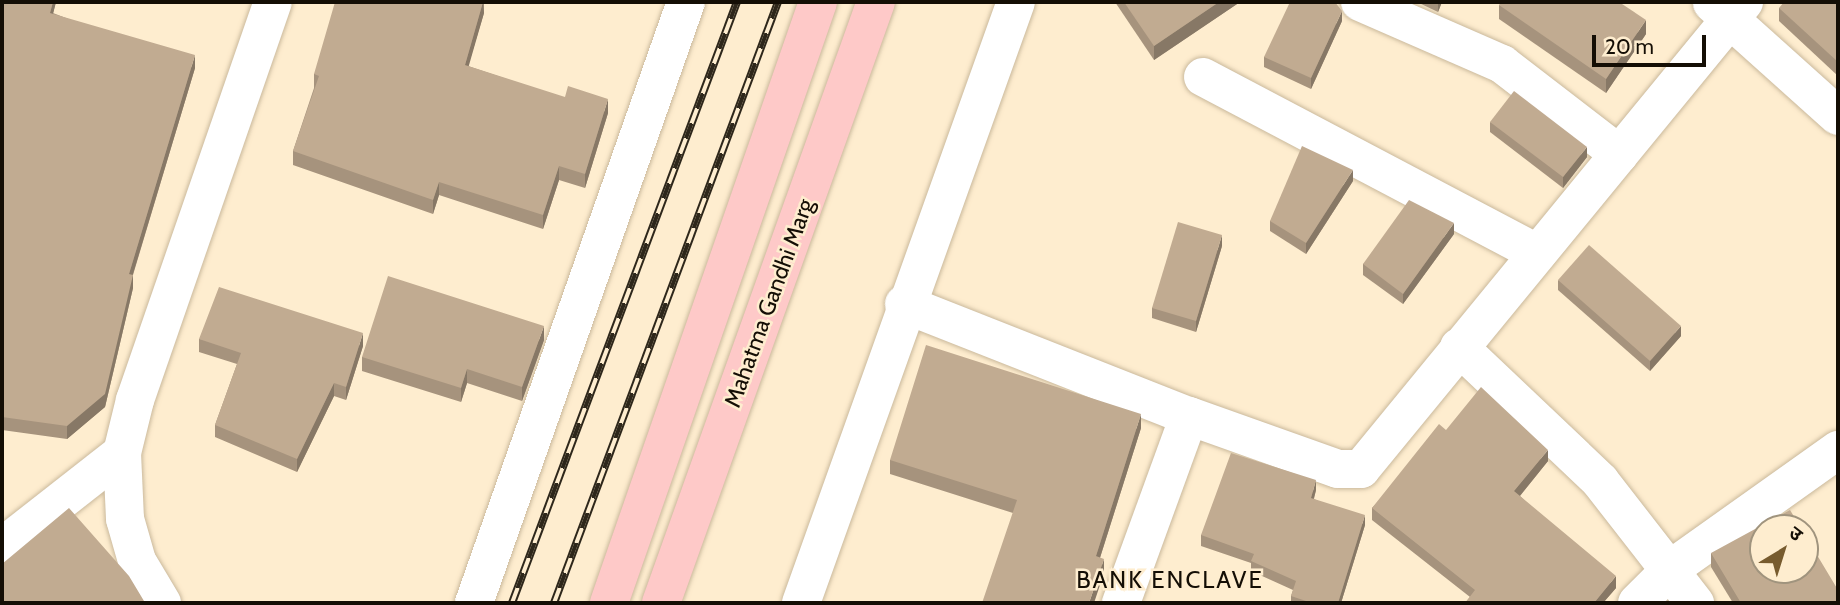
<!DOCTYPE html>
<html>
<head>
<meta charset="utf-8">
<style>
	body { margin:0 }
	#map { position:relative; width:1840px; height:605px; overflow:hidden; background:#feedcf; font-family:Cabin,"Noto Sans Devanagari",sans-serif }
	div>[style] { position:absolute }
	.roads { filter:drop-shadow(0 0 2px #cab99c) drop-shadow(0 0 2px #cab99c) }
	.minor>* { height:38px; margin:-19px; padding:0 19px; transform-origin:19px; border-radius:19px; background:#fff }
	.major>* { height:38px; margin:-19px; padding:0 19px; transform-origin:19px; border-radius:19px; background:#fec9c8 }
	.rail>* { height:8px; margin-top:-4px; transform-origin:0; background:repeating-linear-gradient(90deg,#feedcf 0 16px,#2e271b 0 32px); box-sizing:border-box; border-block:2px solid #2e271b }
	.wall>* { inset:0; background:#a6937d }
	.shaded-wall>* { inset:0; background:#877866 }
	.building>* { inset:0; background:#c1ab91 }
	span { translate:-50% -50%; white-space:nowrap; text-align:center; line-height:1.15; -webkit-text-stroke:5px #feedcf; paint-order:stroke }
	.street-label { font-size:23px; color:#140e05 }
	.neighbourhood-label { font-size:24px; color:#140e05; letter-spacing:2px }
	.frame { position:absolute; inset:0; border:4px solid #140e05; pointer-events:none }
	.north { position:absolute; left:1749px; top:514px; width:70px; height:70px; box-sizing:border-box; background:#feedcf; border:2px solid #a0947e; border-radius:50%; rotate:38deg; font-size:19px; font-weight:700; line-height:28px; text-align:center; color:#140e05 }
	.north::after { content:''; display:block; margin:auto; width:24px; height:32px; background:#775b2e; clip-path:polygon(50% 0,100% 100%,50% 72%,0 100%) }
	.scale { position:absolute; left:1592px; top:35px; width:114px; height:32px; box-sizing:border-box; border:4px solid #140e05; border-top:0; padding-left:9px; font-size:21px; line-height:24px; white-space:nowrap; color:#140e05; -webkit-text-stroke:5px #feedcf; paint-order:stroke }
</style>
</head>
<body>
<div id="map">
	<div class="roads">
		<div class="minor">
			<div style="left:1360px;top:2px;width:155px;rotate:23.6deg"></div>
			<div style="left:1502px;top:64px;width:148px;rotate:37.6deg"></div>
			<div style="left:1712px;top:3px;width:169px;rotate:41.9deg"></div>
			<div style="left:1203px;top:77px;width:378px;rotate:27.8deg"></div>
			<div style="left:904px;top:304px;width:306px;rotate:21.5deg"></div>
			<div style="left:1189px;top:416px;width:158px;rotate:19.6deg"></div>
			<div style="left:1338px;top:469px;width:23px"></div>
			<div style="left:1361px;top:469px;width:604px;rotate:-50.64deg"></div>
			<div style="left:1459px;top:347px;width:195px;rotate:43.5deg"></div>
			<div style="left:1600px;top:481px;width:155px;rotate:52.1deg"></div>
			<div style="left:2px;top:547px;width:152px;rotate:-38.1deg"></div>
			<div style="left:162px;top:603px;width:49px;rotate:-120.8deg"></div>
			<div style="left:137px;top:561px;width:44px;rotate:-105.9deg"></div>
			<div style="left:125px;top:519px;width:66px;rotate:-92.6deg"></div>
			<div style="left:122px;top:453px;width:55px;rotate:-76.2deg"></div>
			<div style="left:135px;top:400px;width:421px;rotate:-70.9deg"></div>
			<div style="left:474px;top:603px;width:637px;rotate:-70.57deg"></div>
			<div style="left:801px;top:603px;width:638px;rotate:-70.32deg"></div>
			<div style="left:1121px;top:603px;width:199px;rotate:-70deg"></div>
			<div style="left:1637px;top:603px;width:49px;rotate:-45deg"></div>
			<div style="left:1672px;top:568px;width:204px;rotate:-35.4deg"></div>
		</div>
		<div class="major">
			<div style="left:609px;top:603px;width:636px;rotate:-70.82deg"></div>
			<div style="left:661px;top:603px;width:638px;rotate:-70.32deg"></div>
		</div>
	</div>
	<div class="rail">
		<div style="left:512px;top:603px;width:642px;rotate:-69.48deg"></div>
		<div style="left:554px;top:603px;width:641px;rotate:-69.56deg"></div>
	</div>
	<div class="wall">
		<div style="clip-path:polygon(2px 2px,56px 2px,53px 13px,195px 68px,133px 275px,133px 288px,105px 407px,67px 439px,2px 430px)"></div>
		<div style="clip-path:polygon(484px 2px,484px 13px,468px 66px,608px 113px,585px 188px,559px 180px,543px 229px,439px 195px,433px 214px,293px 165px,293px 151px,314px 88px,314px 74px)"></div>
		<div style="clip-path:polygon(1115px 2px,1240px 2px,1154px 60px)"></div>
		<div style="clip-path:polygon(1417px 2px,1442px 2px,1438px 12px)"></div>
		<div style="clip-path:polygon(1838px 2px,1838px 76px,1779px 21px,1779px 8px)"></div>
		<div style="clip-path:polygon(1499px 5px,1646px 34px,1606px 93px,1499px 19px)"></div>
		<div style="clip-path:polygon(1342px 21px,1311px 89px,1264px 67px,1264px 57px)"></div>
		<div style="clip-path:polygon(1490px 122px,1587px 157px,1563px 188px,1490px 132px)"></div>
		<div style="clip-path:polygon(1353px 181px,1306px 254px,1270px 231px,1270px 221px)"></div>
		<div style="clip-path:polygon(1454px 234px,1403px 304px,1363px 275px,1363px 264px)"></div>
		<div style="clip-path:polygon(1222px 246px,1196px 332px,1152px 318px,1152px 308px)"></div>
		<div style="clip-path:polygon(1558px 280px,1681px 336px,1650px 371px,1558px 290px)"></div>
		<div style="clip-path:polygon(199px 339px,363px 346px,346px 400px,334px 396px,297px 472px,215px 437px,215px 425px,237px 364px,199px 352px)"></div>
		<div style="clip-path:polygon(544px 340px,522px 401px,467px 383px,461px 402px,362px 371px,362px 357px)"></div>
		<div style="clip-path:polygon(1141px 428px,1100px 558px,1104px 573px,1013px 513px,890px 474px,890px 460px)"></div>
		<div style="clip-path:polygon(1446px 430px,1548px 461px,1520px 496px,1616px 588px,1603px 603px,1465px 603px,1470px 597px,1372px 520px,1372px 508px)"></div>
		<div style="clip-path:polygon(1316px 490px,1314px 499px,1365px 525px,1341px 603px,1291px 603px,1291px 596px,1293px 590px,1251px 571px,1251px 563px,1201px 546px,1201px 535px)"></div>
		<div style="clip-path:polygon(1711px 553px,1838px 603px,1733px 603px,1711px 567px)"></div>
	</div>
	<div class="shaded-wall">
		<div style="clip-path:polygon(53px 2px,56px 2px,50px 26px,50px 13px)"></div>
		<div style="clip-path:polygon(483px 2px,484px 13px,465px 79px,465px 65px)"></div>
		<div style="clip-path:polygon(1219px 2px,1240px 2px,1154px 60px,1154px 46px)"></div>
		<div style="clip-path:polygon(1438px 2px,1442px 2px,1438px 12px)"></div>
		<div style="clip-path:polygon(1342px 11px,1342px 21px,1311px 89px,1311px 78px)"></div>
		<div style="clip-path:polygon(1646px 20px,1646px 34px,1606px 93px,1606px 79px)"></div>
		<div style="clip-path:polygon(195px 55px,195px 68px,129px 287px,129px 274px)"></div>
		<div style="clip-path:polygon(608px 99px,608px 113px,585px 188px,585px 174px)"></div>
		<div style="clip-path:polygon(1587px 147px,1587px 157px,1563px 188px,1563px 177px)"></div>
		<div style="clip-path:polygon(559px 166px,559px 180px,543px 229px,543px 215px)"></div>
		<div style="clip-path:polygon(1353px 170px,1353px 181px,1306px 254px,1306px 243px)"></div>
		<div style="clip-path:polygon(439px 182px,439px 195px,433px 214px,433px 200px)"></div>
		<div style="clip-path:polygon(1454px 223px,1454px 234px,1403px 304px,1403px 294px)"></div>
		<div style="clip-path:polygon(1222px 235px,1222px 246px,1196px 332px,1196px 321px)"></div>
		<div style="clip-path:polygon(133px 275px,133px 288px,105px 407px,67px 439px,67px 426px)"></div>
		<div style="clip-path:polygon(544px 326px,544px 340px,522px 401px,522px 387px)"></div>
		<div style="clip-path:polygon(1681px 326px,1681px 336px,1650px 371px,1650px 361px)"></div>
		<div style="clip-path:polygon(363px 333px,363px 346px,346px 400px,346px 387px)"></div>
		<div style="clip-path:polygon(467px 369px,467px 383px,461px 402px,461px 388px)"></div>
		<div style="clip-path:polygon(334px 383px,334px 396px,297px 472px,297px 459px)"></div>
		<div style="clip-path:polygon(1141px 414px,1141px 428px,1096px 570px,1096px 556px)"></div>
		<div style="clip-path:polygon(1548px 450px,1548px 461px,1514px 503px,1514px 491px)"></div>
		<div style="clip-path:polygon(1316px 480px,1316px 490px,1311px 508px,1311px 498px)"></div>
		<div style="clip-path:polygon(1365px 515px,1365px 525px,1341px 603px,1338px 603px)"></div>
		<div style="clip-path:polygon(1104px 559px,1104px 573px,1094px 603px,1089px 603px)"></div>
		<div style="clip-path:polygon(1616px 576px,1616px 588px,1603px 603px,1594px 603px)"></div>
	</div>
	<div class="building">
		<div style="clip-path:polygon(2px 2px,53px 2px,50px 13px,195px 55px,129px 274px,133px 275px,105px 394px,67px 426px,2px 417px)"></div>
		<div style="clip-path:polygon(335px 2px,483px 2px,465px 65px,565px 97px,568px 86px,608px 99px,585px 174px,559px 166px,543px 215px,439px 182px,433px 200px,293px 151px,319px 76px,314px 74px)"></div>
		<div style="clip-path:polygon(1124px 2px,1219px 2px,1154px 46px)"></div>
		<div style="clip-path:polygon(1290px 2px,1335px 2px,1342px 11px,1311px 78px,1264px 57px)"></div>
		<div style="clip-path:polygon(1501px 2px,1619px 2px,1646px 20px,1606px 79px,1499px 5px)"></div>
		<div style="clip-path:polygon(1784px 2px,1838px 2px,1838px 62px,1779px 8px)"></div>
		<div style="clip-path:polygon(1514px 91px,1587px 147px,1563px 177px,1490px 122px)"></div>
		<div style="clip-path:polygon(1302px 146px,1353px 170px,1306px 243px,1270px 221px)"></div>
		<div style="clip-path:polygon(1409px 200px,1454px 223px,1403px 294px,1363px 264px)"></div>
		<div style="clip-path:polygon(1178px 222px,1222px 235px,1196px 321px,1152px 308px)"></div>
		<div style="clip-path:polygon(1589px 245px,1681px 326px,1650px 361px,1558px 280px)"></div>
		<div style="clip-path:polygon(388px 276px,544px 326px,522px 387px,467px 369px,461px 388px,362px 357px)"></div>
		<div style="clip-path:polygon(219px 287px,363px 333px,346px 387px,334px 383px,297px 459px,215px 425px,241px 353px,199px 339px)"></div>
		<div style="clip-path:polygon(926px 345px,1141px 414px,1096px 556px,1104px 559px,1089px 603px,982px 603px,1017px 500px,890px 460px)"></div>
		<div style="clip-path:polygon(1481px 387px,1548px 450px,1514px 491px,1616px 576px,1594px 603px,1465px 603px,1475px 590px,1372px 508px,1439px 424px,1446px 430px)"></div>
		<div style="clip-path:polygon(1231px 453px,1316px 480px,1311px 498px,1365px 515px,1338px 603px,1312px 603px,1291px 596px,1296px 581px,1251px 561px,1254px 554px,1201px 535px)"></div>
		<div style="clip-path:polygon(69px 508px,129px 576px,144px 601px,147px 603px,2px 603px,2px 564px)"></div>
		<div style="clip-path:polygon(1790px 510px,1801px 528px,1763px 528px,1763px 570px,1805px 570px,1805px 535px,1838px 590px,1838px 603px,1741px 603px,1711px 553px)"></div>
	</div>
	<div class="street-label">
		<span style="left:769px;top:303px;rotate:-70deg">Mahatma Gandhi Marg</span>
	</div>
	<div class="neighbourhood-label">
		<span style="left:1170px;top:580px">BANK ENCLAVE</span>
	</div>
	<div class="frame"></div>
	<div class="north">उ</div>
	<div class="scale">20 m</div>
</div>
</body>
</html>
